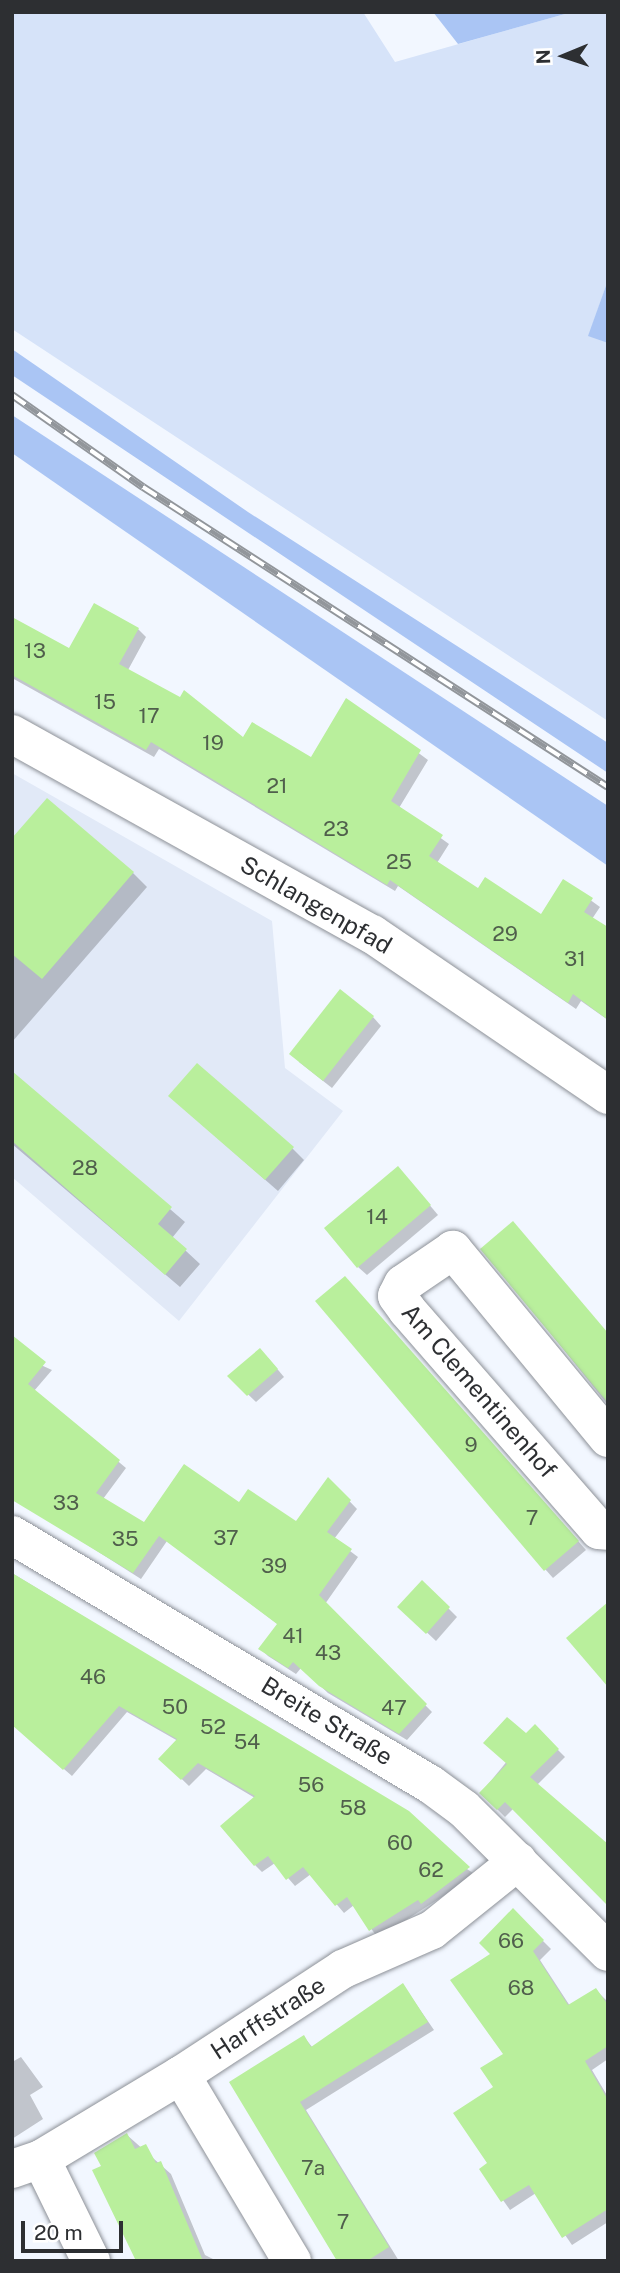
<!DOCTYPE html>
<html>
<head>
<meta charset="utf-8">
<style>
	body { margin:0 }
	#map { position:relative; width:620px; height:2273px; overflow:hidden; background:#f2f7ff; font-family:"Public Sans",sans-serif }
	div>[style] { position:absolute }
	.built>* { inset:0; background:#e1e9f7 }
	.green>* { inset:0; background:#d6e3f9 }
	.forest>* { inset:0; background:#aac5f4 }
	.shadow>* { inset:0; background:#0003 }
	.building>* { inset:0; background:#b9ef9c }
	.roads { filter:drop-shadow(0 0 2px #8d9198) drop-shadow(0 0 2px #8d9198) }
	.minor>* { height:38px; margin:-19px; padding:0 19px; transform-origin:19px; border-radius:19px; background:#fff }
	.rail>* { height:8px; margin-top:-4px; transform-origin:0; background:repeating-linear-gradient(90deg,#fff 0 16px,#92969b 0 32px); box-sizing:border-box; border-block:2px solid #92969b }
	span { translate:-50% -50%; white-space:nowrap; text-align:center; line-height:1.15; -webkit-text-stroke:6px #fff; paint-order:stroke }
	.number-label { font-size:21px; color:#505f4c }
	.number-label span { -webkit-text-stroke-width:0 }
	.street-label { font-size:24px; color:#2d2f32 }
	.frame { position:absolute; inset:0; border:14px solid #2d2f32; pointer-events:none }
	.north { position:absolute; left:529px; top:21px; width:70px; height:70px; -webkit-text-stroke:5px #fff; paint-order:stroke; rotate:268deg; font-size:19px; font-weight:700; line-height:28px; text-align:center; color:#2d2f32 }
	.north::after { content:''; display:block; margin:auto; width:24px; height:32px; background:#2d2f32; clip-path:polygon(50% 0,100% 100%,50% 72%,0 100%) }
	.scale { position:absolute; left:21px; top:2221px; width:102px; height:32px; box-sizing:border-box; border:4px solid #2d2f32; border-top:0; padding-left:9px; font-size:21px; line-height:24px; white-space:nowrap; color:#2d2f32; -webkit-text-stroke:5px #fff; paint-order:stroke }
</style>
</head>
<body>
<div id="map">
	<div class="built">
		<div style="clip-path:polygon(12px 773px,272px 921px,285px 1068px,343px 1111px,179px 1321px,12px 1177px)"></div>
	</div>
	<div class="green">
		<div style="clip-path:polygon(12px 12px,363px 12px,395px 62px,572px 12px,608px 12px,608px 280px,589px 335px,608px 343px,608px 721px,12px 329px)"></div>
	</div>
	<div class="forest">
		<div style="clip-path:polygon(433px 12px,572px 12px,458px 44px)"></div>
		<div style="clip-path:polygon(608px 280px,608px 343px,588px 336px)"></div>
		<div style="clip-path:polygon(12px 349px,248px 512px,608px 743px,608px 773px,12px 375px)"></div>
		<div style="clip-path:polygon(12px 415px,608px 806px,608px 866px,12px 453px)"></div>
	</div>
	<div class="shadow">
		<div style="clip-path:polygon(12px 620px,69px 651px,138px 629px,146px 637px,128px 670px,244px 740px,312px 760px,347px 700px,428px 760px,399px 808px,449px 844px,437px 863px,478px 891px,541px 916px,564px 881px,600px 907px,592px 919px,608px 1020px,581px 1001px,576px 1009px,398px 886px,395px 891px,159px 749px,154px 757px,12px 678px)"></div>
		<div style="clip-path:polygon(12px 841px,133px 873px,147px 887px,12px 1042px)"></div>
		<div style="clip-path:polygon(373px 1017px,381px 1026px,332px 1088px,299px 1062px)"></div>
		<div style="clip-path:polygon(12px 1073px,185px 1222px,172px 1238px,200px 1264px,180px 1287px,12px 1144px)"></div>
		<div style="clip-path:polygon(183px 1108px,292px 1148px,304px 1160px,278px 1191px)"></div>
		<div style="clip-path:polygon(406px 1177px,438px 1215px,367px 1275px,358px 1267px)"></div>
		<div style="clip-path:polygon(483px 1249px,608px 1334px,608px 1405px)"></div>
		<div style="clip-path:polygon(353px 1286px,586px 1550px,553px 1578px,545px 1569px)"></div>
		<div style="clip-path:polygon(12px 1352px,52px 1370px,34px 1391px,126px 1468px,103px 1499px,145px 1524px,240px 1504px,296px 1523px,328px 1479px,357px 1509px,334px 1539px,358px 1557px,325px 1604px,432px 1712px,407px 1740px,328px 1693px,301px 1668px,296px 1674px,268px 1656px,261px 1649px,279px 1625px,167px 1541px,141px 1579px,12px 1497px)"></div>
		<div style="clip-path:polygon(268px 1358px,284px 1377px,256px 1402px,230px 1377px)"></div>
		<div style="clip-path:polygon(12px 1573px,137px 1649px,476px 1875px,378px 1938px,354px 1905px,344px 1913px,311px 1874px,295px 1886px,275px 1863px,262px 1872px,255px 1865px,255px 1798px,206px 1769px,189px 1786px,161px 1759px,178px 1741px,127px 1712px,72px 1776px,12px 1724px)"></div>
		<div style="clip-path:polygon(423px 1583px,457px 1617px,436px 1641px,400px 1607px)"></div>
		<div style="clip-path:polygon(535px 1727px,565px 1757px,505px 1817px,481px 1793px)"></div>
		<div style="clip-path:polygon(513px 1911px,551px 1949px,540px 1960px,570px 2006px,596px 1990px,608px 2002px,608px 2059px,592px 2070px,608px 2097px,608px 2222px,572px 2245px,536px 2193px,510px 2210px,481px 2169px,489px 2164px,495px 2087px,505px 2054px,493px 1955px)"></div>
		<div style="clip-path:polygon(403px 1985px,434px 2030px,306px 2110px,399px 2261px,340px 2261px,231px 2083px,304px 2037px,313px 2048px)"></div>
		<div style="clip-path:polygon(21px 2057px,43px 2087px,30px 2095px,43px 2119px,12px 2139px,12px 2062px)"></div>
		<div style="clip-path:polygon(127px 2135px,171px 2174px,205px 2255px,217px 2261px,137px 2261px,103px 2167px)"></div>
	</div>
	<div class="building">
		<div style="clip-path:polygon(94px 603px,139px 628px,119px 664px,180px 697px,184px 690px,243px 737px,252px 722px,311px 757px,346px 698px,421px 750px,391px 801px,443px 835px,429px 856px,478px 888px,485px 877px,541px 914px,563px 879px,593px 898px,584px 912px,608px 927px,608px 1020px,573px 994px,568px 1003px,390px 880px,387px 885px,151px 742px,146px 750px,12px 675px,12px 617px,69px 648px)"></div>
		<div style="clip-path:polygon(47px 798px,134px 872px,42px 979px,12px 954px,12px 838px)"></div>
		<div style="clip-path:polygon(340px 989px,374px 1016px,323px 1081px,289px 1054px)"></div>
		<div style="clip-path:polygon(197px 1063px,294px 1147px,265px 1180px,168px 1096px)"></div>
		<div style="clip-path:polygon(12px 1071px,172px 1207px,158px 1224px,187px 1249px,165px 1275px,12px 1141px)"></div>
		<div style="clip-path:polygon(398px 1166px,431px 1205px,357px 1268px,324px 1228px)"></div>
		<div style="clip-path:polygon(513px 1221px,608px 1333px,608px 1403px,480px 1249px)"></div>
		<div style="clip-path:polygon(345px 1276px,579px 1541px,544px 1571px,315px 1301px)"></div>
		<div style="clip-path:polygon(12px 1335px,46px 1362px,28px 1384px,120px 1460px,96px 1493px,144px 1522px,184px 1464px,239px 1502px,248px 1489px,296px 1521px,328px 1477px,351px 1500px,327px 1532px,352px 1549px,319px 1595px,427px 1704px,399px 1734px,319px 1686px,293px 1662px,288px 1668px,258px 1649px,277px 1624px,159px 1536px,133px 1573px,12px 1500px)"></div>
		<div style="clip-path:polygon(260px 1348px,278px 1369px,247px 1396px,227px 1376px)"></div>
		<div style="clip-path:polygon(12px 1573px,409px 1811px,470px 1867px,421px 1904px,418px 1900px,369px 1931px,347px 1897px,335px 1906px,303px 1867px,286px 1880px,268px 1856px,254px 1866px,220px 1826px,255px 1796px,198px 1763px,181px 1780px,158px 1759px,177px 1739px,119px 1706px,63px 1770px,12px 1725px)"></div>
		<div style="clip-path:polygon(422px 1580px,450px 1607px,426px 1634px,397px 1607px)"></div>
		<div style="clip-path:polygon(608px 1602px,608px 1687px,566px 1638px)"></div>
		<div style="clip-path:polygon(507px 1717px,526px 1733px,535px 1724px,559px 1749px,530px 1777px,608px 1844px,608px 1906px,505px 1802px,497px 1810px,479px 1793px,507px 1764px,483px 1743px)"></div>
		<div style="clip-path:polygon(513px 1908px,544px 1940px,533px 1951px,568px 2005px,596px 1988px,608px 2005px,608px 2046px,585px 2061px,608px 2100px,608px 2209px,562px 2238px,529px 2185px,501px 2202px,479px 2169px,487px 2163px,453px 2113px,493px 2087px,480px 2068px,503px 2054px,450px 1980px,490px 1954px,479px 1943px)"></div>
		<div style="clip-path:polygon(403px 1983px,428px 2022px,300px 2102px,389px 2247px,367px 2261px,337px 2261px,229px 2082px,304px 2035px,311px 2047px)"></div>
		<div style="clip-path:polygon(127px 2133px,135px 2149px,146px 2144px,156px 2163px,161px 2161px,203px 2261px,136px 2261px,92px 2170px,101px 2166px,94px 2153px)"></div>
	</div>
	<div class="roads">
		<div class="minor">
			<div style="left:12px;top:734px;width:412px;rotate:29.1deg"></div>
			<div style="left:372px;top:934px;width:286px;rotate:34.3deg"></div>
			<div style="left:608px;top:1438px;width:244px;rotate:-129.5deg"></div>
			<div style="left:453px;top:1250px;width:60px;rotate:145.8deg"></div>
			<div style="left:403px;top:1284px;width:13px;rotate:117deg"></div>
			<div style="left:397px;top:1296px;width:17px;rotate:54deg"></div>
			<div style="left:407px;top:1310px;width:292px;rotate:48.9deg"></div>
			<div style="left:599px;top:1530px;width:9px;rotate:6deg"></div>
			<div style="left:12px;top:1535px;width:487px;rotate:30.8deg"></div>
			<div style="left:430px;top:1784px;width:42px;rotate:36.3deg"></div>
			<div style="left:464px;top:1809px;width:203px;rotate:44.8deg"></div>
			<div style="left:181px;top:2075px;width:217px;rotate:59.2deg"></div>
			<div style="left:41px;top:2159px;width:114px;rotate:63.9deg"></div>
			<div style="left:12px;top:2169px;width:31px;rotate:-19deg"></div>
			<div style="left:41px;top:2159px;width:163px;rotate:-31deg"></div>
			<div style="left:181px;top:2075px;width:194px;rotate:-33.2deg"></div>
			<div style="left:343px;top:1969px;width:97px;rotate:-23.7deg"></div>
			<div style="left:432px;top:1930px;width:110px;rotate:-38.7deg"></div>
		</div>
	</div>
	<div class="rail">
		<div style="left:12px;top:395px;width:160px;rotate:35.1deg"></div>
		<div style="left:143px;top:487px;width:553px;rotate:32.83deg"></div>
	</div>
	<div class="number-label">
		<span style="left:35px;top:651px">13</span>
		<span style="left:105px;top:702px">15</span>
		<span style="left:149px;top:716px">17</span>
		<span style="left:213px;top:743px">19</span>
		<span style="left:277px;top:786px">21</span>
		<span style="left:336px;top:829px">23</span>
		<span style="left:399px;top:862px">25</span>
		<span style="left:505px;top:934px">29</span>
		<span style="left:575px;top:959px">31</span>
		<span style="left:85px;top:1168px">28</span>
		<span style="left:377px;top:1217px">14</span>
		<span style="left:471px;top:1445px">9</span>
		<span style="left:66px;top:1503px">33</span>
		<span style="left:532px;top:1518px">7</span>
		<span style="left:226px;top:1538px">37</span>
		<span style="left:125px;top:1539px">35</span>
		<span style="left:274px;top:1566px">39</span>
		<span style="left:293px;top:1636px">41</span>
		<span style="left:328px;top:1653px">43</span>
		<span style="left:93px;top:1677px">46</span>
		<span style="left:175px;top:1707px">50</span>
		<span style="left:394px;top:1708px">47</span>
		<span style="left:213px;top:1727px">52</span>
		<span style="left:247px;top:1742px">54</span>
		<span style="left:311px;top:1785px">56</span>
		<span style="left:353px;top:1808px">58</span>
		<span style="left:400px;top:1843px">60</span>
		<span style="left:431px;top:1870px">62</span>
		<span style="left:511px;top:1941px">66</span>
		<span style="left:521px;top:1988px">68</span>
		<span style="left:313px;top:2168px">7a</span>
		<span style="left:343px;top:2222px">7</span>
	</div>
	<div class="street-label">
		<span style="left:316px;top:905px;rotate:30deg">Schlangenpfad</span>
		<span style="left:479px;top:1391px;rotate:49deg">Am Clementinenhof</span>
		<span style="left:327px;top:1721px;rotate:31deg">Breite Straße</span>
		<span style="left:268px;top:2018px;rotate:-33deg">Harffstraße</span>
	</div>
	<div class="frame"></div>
	<div class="north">N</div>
	<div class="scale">20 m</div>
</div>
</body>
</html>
